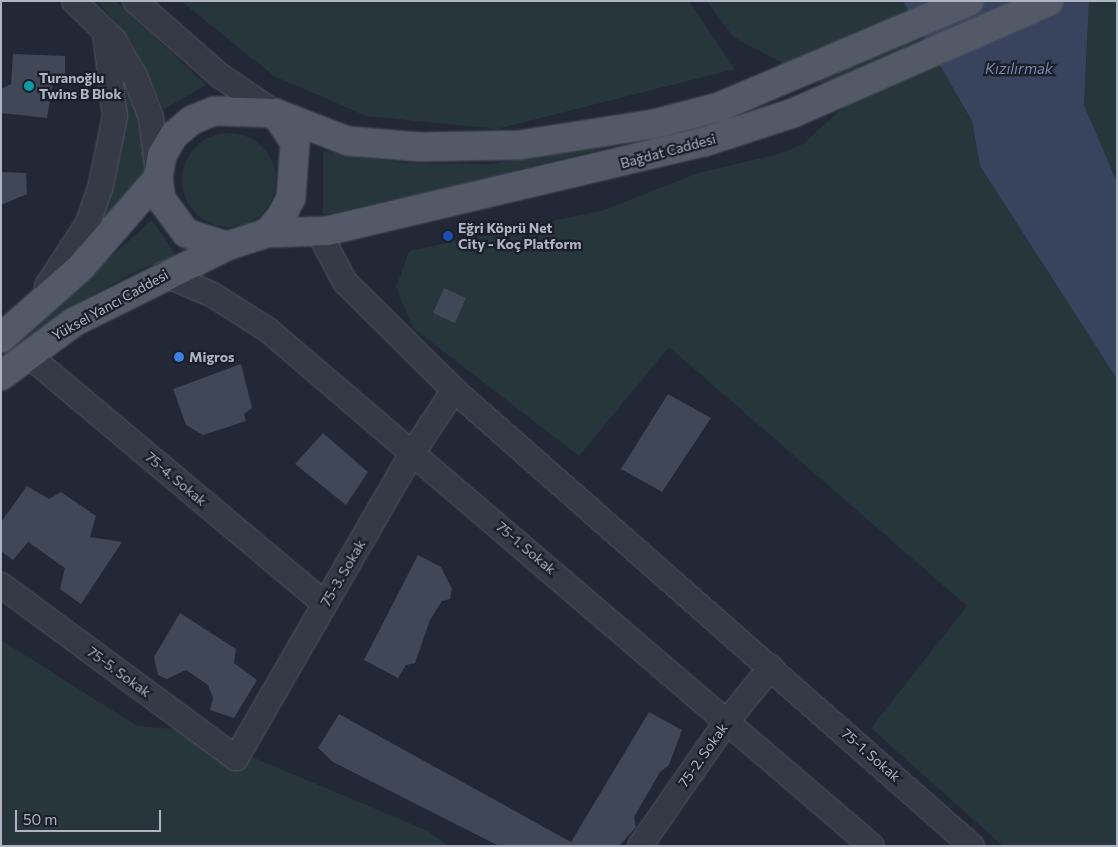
<!DOCTYPE html>
<html>
<head>
<meta charset="utf-8">
<style>
	body { margin:0 }
	#map { position:relative; width:1118px; height:847px; overflow:hidden; background:#222836; font-family:Commissioner,sans-serif }
	div>[style] { position:absolute }
	.green>* { inset:0; background:#26363a }
	.round { border-radius:50% }
	.water>* { inset:0; background:#38435e }
	.building>* { inset:0; background:#404757 }
	.roads { filter:drop-shadow(0 0 1px #525764) drop-shadow(0 0 1px #525764) }
	.minor>* { height:24px; margin:-12px; padding:0 12px; transform-origin:12px; border-radius:12px; background:#353a46 }
	.major>* { height:28px; margin:-14px; padding:0 14px; transform-origin:14px; border-radius:14px; background:#535966 }
	.dots>* { width:14px; height:14px; translate:-50% -50%; box-sizing:border-box; border:2px solid #1a1f2b; border-radius:50% }
	span { translate:-50% -50%; white-space:nowrap; text-align:center; line-height:1.15; -webkit-text-stroke:4.5px #1a1f2b; paint-order:stroke }
	.poi-label { font-size:14px; color:#afb4c3; font-weight:700 }
	.left { translate:0 -50%; text-align:left }
	.street-label { font-size:14px; color:#afb4c3 }
	.water-label { font-size:15px; color:#7987aa; font-style:italic }
	.frame { position:absolute; inset:0; border:2px solid #afb4c3; pointer-events:none }
	.scale { position:absolute; left:15px; top:810px; width:146px; height:22px; box-sizing:border-box; border:2px solid #afb4c3; border-top:0; padding-left:6px; font-size:15px; line-height:18px; white-space:nowrap; color:#afb4c3; -webkit-text-stroke:4px #1a1f2b; paint-order:stroke }
</style>
</head>
<body>
<div id="map">
	<div class="green">
		<div style="clip-path:polygon(97px 1px,116px 1px,206px 85px,164px 109px,131px 41px)"></div>
		<div style="clip-path:polygon(181px 1px,689px 1px,735px 69px,497px 129px,366px 116px,274px 76px)"></div>
		<div style="clip-path:polygon(707px 1px,903px 1px,972px 121px,980px 166px,1117px 379px,1117px 846px,1003px 846px,871px 728px,967px 606px,669px 347px,579px 456px,413px 328px,396px 287px,409px 251px,604px 210px,698px 173px,779px 154px,803px 144px,848px 103px,834px 90px,733px 37px)"></div>
		<div style="clip-path:polygon(1089px 1px,1117px 1px,1117px 182px,1084px 106px)"></div>
		<div style="clip-path:polygon(128px 93px,133px 95px,143px 128px,144px 171px,102px 230px,94px 226px,120px 156px)"></div>
		<div style="clip-path:polygon(728px 117px,441px 189px,323px 215px,323px 151px,404px 163px,491px 164px)"></div>
		<div class="round" style="left:182px;top:133px;width:94px;height:94px"></div>
		<div style="clip-path:polygon(152px 220px,177px 257px,140px 269px,79px 303px,1px 368px,1px 355px)"></div>
		<div style="clip-path:polygon(1px 640px,137px 726px,188px 730px,428px 831px,448px 846px,1px 846px)"></div>
	</div>
	<div class="water">
		<div style="clip-path:polygon(903px 1px,1089px 1px,1084px 105px,1117px 182px,1117px 379px,980px 166px,972px 121px)"></div>
	</div>
	<div class="building">
		<div style="clip-path:polygon(13px 54px,65px 56px,65px 74px,53px 82px,47px 118px,1px 113px,1px 89px,11px 84px)"></div>
		<div style="clip-path:polygon(1px 172px,26px 173px,27px 194px,1px 205px)"></div>
		<div style="clip-path:polygon(444px 288px,466px 298px,455px 323px,433px 313px)"></div>
		<div style="clip-path:polygon(241px 364px,252px 408px,244px 414px,246px 421px,203px 435px,186px 425px,173px 389px)"></div>
		<div style="clip-path:polygon(668px 394px,711px 418px,662px 492px,621px 469px)"></div>
		<div style="clip-path:polygon(323px 433px,368px 472px,346px 505px,295px 464px)"></div>
		<div style="clip-path:polygon(27px 486px,49px 499px,61px 492px,96px 516px,90px 537px,122px 542px,81px 604px,60px 589px,65px 568px,28px 542px,13px 560px,1px 551px,1px 522px)"></div>
		<div style="clip-path:polygon(418px 555px,441px 567px,452px 589px,450px 599px,442px 601px,430px 620px,415px 663px,406px 665px,398px 678px,364px 660px)"></div>
		<div style="clip-path:polygon(180px 613px,236px 649px,234px 663px,257px 680px,234px 718px,210px 710px,213px 698px,208px 685px,186px 670px,167px 679px,158px 675px,154px 657px)"></div>
		<div style="clip-path:polygon(649px 712px,682px 730px,669px 765px,660px 772px,634px 817px,636px 827px,619px 846px,499px 846px,333px 762px,318px 748px,339px 714px,571px 842px)"></div>
	</div>
	<div class="roads">
		<div class="minor">
			<div style="left:74px;top:1px;width:56px;rotate:44.3deg"></div>
			<div style="left:114px;top:40px;width:39px;rotate:60deg"></div>
			<div style="left:134px;top:74px;width:46px;rotate:68.4deg"></div>
			<div style="left:151px;top:117px;width:57px;rotate:83deg"></div>
			<div style="left:135px;top:1px;width:112px;rotate:41.4deg"></div>
			<div style="left:219px;top:75px;width:68px;rotate:34.2deg"></div>
			<div style="left:318px;top:231px;width:58px;rotate:62.1deg"></div>
			<div style="left:345px;top:282px;width:153px;rotate:44.7deg"></div>
			<div style="left:454px;top:390px;width:690px;rotate:41.36deg"></div>
			<div style="left:164px;top:274px;width:53px;rotate:23.2deg"></div>
			<div style="left:213px;top:295px;width:65px;rotate:32.5deg"></div>
			<div style="left:268px;top:330px;width:794px;rotate:40.51deg"></div>
			<div style="left:47px;top:286px;width:75px;rotate:-56.9deg"></div>
			<div style="left:88px;top:223px;width:36px;rotate:-71deg"></div>
			<div style="left:100px;top:189px;width:75px;rotate:-78.4deg"></div>
			<div style="left:115px;top:116px;width:85px;rotate:-96.8deg"></div>
			<div style="left:27px;top:354px;width:389px;rotate:40deg"></div>
			<div style="left:1px;top:585px;width:292px;rotate:36.4deg"></div>
			<div style="left:236px;top:758px;width:354px;rotate:-60deg"></div>
			<div style="left:413px;top:452px;width:74px;rotate:-56.5deg"></div>
			<div style="left:640px;top:846px;width:154px;rotate:-55.1deg"></div>
			<div style="left:728px;top:720px;width:68px;rotate:-50.9deg"></div>
		</div>
		<div class="major">
			<div style="left:275px;top:113px;width:36px;rotate:56deg"></div>
			<div style="left:295px;top:143px;width:55px;rotate:94.2deg"></div>
			<div style="left:291px;top:198px;width:21px;rotate:118deg"></div>
			<div style="left:281px;top:217px;width:21px;rotate:131deg"></div>
			<div style="left:267px;top:233px;width:42px;rotate:162deg"></div>
			<div style="left:227px;top:246px;width:43px;rotate:-162.4deg"></div>
			<div style="left:186px;top:233px;width:42px;rotate:-126.3deg"></div>
			<div style="left:161px;top:199px;width:21px;rotate:-98deg"></div>
			<div style="left:158px;top:178px;width:23px;rotate:-80deg"></div>
			<div style="left:162px;top:155px;width:23px;rotate:-59deg"></div>
			<div style="left:174px;top:135px;width:23px;rotate:-40deg"></div>
			<div style="left:192px;top:120px;width:24px;rotate:-22deg"></div>
			<div style="left:214px;top:111px;width:61px;rotate:1.9deg"></div>
			<div style="left:275px;top:113px;width:78px;rotate:21deg"></div>
			<div style="left:348px;top:141px;width:73px;rotate:4.7deg"></div>
			<div style="left:421px;top:147px;width:98px;rotate:-1.2deg"></div>
			<div style="left:519px;top:145px;width:136px;rotate:-8.9deg"></div>
			<div style="left:653px;top:124px;width:68px;rotate:-14.4deg"></div>
			<div style="left:719px;top:107px;width:272px;rotate:-23deg"></div>
			<div style="left:267px;top:233px;width:60px;rotate:-1.9deg"></div>
			<div style="left:327px;top:231px;width:387px;rotate:-13.3deg"></div>
			<div style="left:704px;top:142px;width:94px;rotate:-18deg"></div>
			<div style="left:793px;top:113px;width:279px;rotate:-23.6deg"></div>
			<div style="left:1px;top:338px;width:107px;rotate:-41.6deg"></div>
			<div style="left:81px;top:267px;width:118px;rotate:-49.1deg"></div>
			<div style="left:1px;top:376px;width:91px;rotate:-36.5deg"></div>
			<div style="left:74px;top:322px;width:171px;rotate:-26.4deg"></div>
		</div>
	</div>
	<div class="dots">
		<div style="left:29px;top:86px;background:#0f9aa8"></div>
		<div style="left:448px;top:236px;background:#1a4fb4"></div>
		<div style="left:179px;top:357px;background:#3f7fe0"></div>
	</div>
	<div class="poi-label">
		<span class="left" style="left:39px;top:86px">Turanoğlu<br>Twins B Blok</span>
		<span class="left" style="left:458px;top:236px">Eğri Köprü Net<br>City - Koç Platform</span>
		<span class="left" style="left:189px;top:357px">Migros</span>
	</div>
	<div class="street-label">
		<span style="left:668px;top:151px;rotate:-15deg">Bağdat Caddesi</span>
		<span style="left:110px;top:305px;rotate:-29deg">Yüksel Yancı Caddesi</span>
		<span style="left:176px;top:479px;rotate:40deg">75-4. Sokak</span>
		<span style="left:526px;top:548px;rotate:40deg">75-1. Sokak</span>
		<span style="left:343px;top:573px;rotate:-60deg">75-3. Sokak</span>
		<span style="left:119px;top:672px;rotate:36deg">75-5. Sokak</span>
		<span style="left:703px;top:755px;rotate:-55deg">75-2. Sokak</span>
		<span style="left:871px;top:755px;rotate:41deg">75-1. Sokak</span>
	</div>
	<div class="water-label">
		<span style="left:1019px;top:69px">Kızılırmak</span>
	</div>
	<div class="frame"></div>
	<div class="scale">50 m</div>
</div>
</body>
</html>
